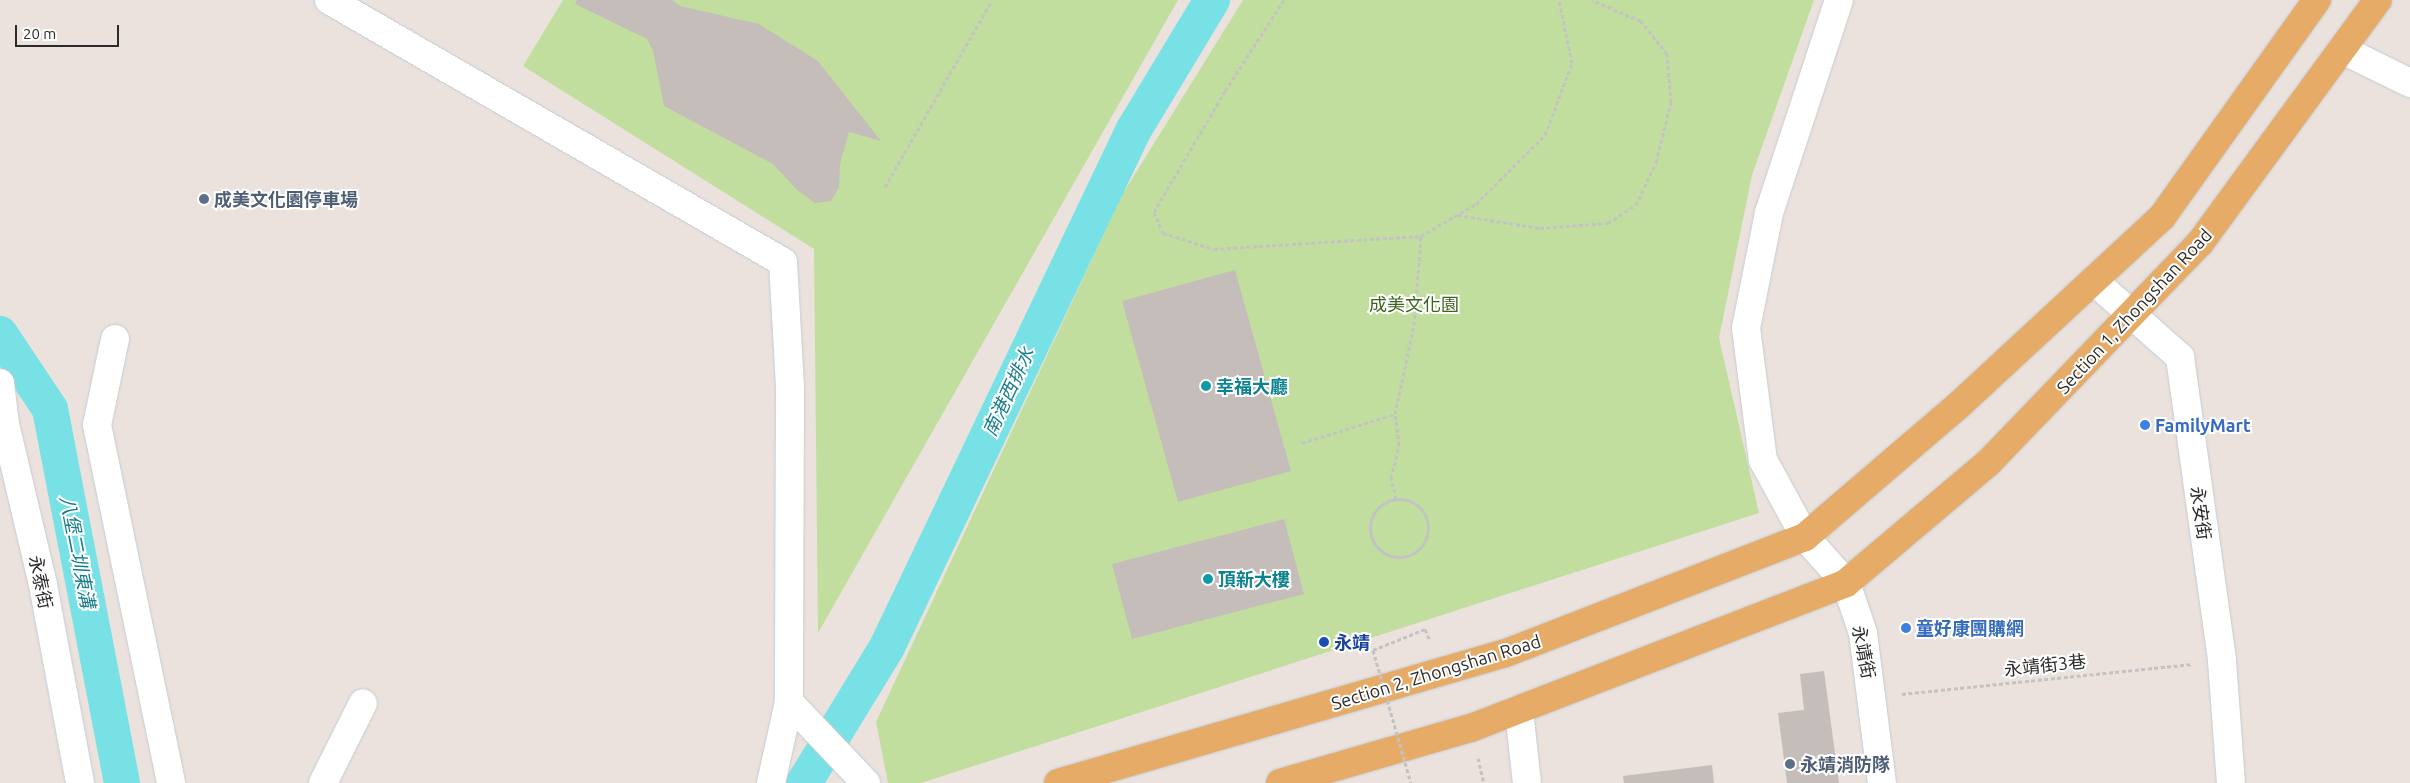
<!DOCTYPE html>
<html>
<head>
<meta charset="utf-8">
<style>
	body { margin:0 }
	#map { position:relative; width:2410px; height:783px; overflow:hidden; background:#ebe2dd; font-family:Ubuntu,"Noto Sans TC",sans-serif }
	div>[style] { position:absolute }
	.green>* { inset:0; background:#c2de9e }
	.canal>* { height:36px; margin:-18px; padding:0 18px; transform-origin:18px; border-radius:18px; background:#78e1e6 }
	.building>* { inset:0; background:#c4bdb9 }
	.path>* { height:3px; margin-top:-1.5px; transform-origin:0; background:repeating-linear-gradient(90deg,#c3c3c3 0 4px,transparent 0 6.5px) }
	.path>.ring { margin:-1.5px; padding:0; box-sizing:content-box; background:none; border:3px solid #c3c3c3; border-radius:50% }
	.roads { filter:drop-shadow(0 0 1px #c5cbd3) drop-shadow(0 0 1px #c5cbd3) }
	.minor>* { height:28px; margin:-14px; padding:0 14px; transform-origin:14px; border-radius:14px; background:#fff }
	.major>* { height:28px; margin:-14px; padding:0 14px; transform-origin:14px; border-radius:14px; background:#e6ac67 }
	.path-bridge>* { height:3px; margin-top:-1.5px; transform-origin:0; background:repeating-linear-gradient(90deg,#c3c3c3 0 4px,transparent 0 6.5px) }
	.dots>* { width:14px; height:14px; translate:-50% -50%; box-sizing:border-box; border:2px solid #fff; border-radius:50% }
	span { translate:-50% -50%; white-space:nowrap; text-align:center; line-height:1.15; -webkit-text-stroke:4px #fff; paint-order:stroke }
	.service-label { font-size:18px; color:#4e5e75; font-weight:700 }
	.left { translate:0 -50%; text-align:left }
	.park-label { font-size:18px; color:#3c621f }
	.street-label { font-size:18px; color:#2a2a2a }
	.culture-label { font-size:18px; color:#0d838f; font-weight:700 }
	.shop-label { font-size:18px; color:#366cbe; font-weight:700 }
	.transit-label { font-size:18px; color:#164399; font-weight:700 }
	.water-label { font-size:19px; color:#177d8b; font-style:italic }
	.scale { position:absolute; left:15px; top:25px; width:104px; height:22px; box-sizing:border-box; border:2px solid #2a2a2a; border-top:0; padding-left:6px; font-size:15px; line-height:18px; white-space:nowrap; color:#2a2a2a; -webkit-text-stroke:4px #fff; paint-order:stroke }
</style>
</head>
<body>
<div id="map">
	<div class="green">
		<div style="clip-path:polygon(563px 0,1178px 0,818px 633px,814px 249px,523px 66px)"></div>
		<div style="clip-path:polygon(1243px 0,1814px 0,1752px 175px,1719px 338px,1759px 513px,921px 783px,888px 783px,876px 722px,1122px 195px)"></div>
	</div>
	<div class="canal">
		<div style="left:0;top:334px;width:90px;rotate:56.3deg"></div>
		<div style="left:50px;top:409px;width:381px;rotate:79.1deg"></div>
		<div style="left:804px;top:783px;width:159px;rotate:-58.6deg"></div>
		<div style="left:887px;top:647px;width:572px;rotate:-64.51deg"></div>
		<div style="left:1133px;top:131px;width:153px;rotate:-58.9deg"></div>
	</div>
	<div class="building">
		<div style="clip-path:polygon(577px 0,672px 0,680px 6px,759px 24px,818px 61px,881px 141px,849px 132px,840px 164px,839px 188px,831px 201px,815px 203px,797px 190px,773px 164px,664px 106px,653px 51px,647px 39px,575px 4px)"></div>
		<div style="clip-path:polygon(1235px 270px,1291px 471px,1178px 502px,1122px 301px)"></div>
		<div style="clip-path:polygon(1284px 519px,1304px 594px,1132px 639px,1112px 564px)"></div>
		<div style="clip-path:polygon(1824px 671px,1839px 783px,1787px 783px,1778px 713px,1804px 710px,1800px 674px)"></div>
		<div style="clip-path:polygon(1712px 765px,1714px 783px,1624px 783px,1623px 776px)"></div>
	</div>
	<div class="path">
		<div style="left:1284px;top:0;width:108px;rotate:123deg"></div>
		<div style="left:1225px;top:91px;width:140px;rotate:120.4deg"></div>
		<div style="left:1154px;top:212px;width:23px;rotate:67deg"></div>
		<div style="left:1163px;top:233px;width:53px;rotate:17.4deg"></div>
		<div style="left:1214px;top:249px;width:207px;rotate:-3.6deg"></div>
		<div style="left:885px;top:187px;width:215px;rotate:-60.2deg"></div>
		<div style="left:1458px;top:215px;width:83px;rotate:9deg"></div>
		<div style="left:1540px;top:228px;width:68px;rotate:-4.2deg"></div>
		<div style="left:1608px;top:223px;width:33px;rotate:-33deg"></div>
		<div style="left:1636px;top:205px;width:47px;rotate:-65.1deg"></div>
		<div style="left:1656px;top:162px;width:62px;rotate:-76deg"></div>
		<div style="left:1671px;top:102px;width:48px;rotate:-94.8deg"></div>
		<div style="left:1667px;top:54px;width:42px;rotate:-128.2deg"></div>
		<div style="left:1641px;top:21px;width:53px;rotate:-156.8deg"></div>
		<div style="left:1302px;top:443px;width:97px;rotate:-17.3deg"></div>
		<div class="ring" style="left:1370px;top:499px;width:55px;height:55px"></div>
		<div style="left:1396px;top:499px;width:22px;rotate:-103deg"></div>
		<div style="left:1391px;top:478px;width:34px;rotate:-76deg"></div>
		<div style="left:1399px;top:445px;width:31px;rotate:-97deg"></div>
		<div style="left:1395px;top:414px;width:91px;rotate:-77.9deg"></div>
		<div style="left:1414px;top:325px;width:89px;rotate:-85.5deg"></div>
		<div style="left:1421px;top:236px;width:64px;rotate:-30.2deg"></div>
		<div style="left:1476px;top:204px;width:98px;rotate:-45deg"></div>
		<div style="left:1545px;top:135px;width:77px;rotate:-69.4deg"></div>
		<div style="left:1572px;top:63px;width:64px;rotate:-101.7deg"></div>
		<div style="left:1373px;top:650px;width:56px;rotate:-22deg"></div>
		<div style="left:1425px;top:629px;width:13px;rotate:67deg"></div>
		<div style="left:1902px;top:694px;width:292px;rotate:-5.9deg"></div>
		<div style="left:1478px;top:758px;width:26px;rotate:77deg"></div>
	</div>
	<div class="roads">
		<div class="minor">
			<div style="left:329px;top:0;width:524px;rotate:29.99deg"></div>
			<div style="left:783px;top:262px;width:124px;rotate:86.8deg"></div>
			<div style="left:790px;top:386px;width:316px;rotate:90.2deg"></div>
			<div style="left:789px;top:702px;width:83px;rotate:102.5deg"></div>
			<div style="left:1839px;top:0;width:224px;rotate:108.2deg"></div>
			<div style="left:1769px;top:213px;width:117px;rotate:101.3deg"></div>
			<div style="left:1746px;top:328px;width:133px;rotate:82.7deg"></div>
			<div style="left:1763px;top:460px;width:88px;rotate:61.4deg"></div>
			<div style="left:1805px;top:537px;width:62px;rotate:48.3deg"></div>
			<div style="left:1846px;top:583px;width:53px;rotate:71.2deg"></div>
			<div style="left:1863px;top:633px;width:151px;rotate:82.8deg"></div>
			<div style="left:2343px;top:50px;width:75px;rotate:26.2deg"></div>
			<div style="left:2094px;top:281px;width:115px;rotate:41.5deg"></div>
			<div style="left:2180px;top:357px;width:307px;rotate:82.1deg"></div>
			<div style="left:2222px;top:661px;width:122px;rotate:85.8deg"></div>
			<div style="left:115px;top:339px;width:88px;rotate:101.8deg"></div>
			<div style="left:97px;top:425px;width:366px;rotate:78.3deg"></div>
			<div style="left:0;top:383px;width:41px;rotate:83deg"></div>
			<div style="left:5px;top:424px;width:165px;rotate:76.7deg"></div>
			<div style="left:43px;top:585px;width:201px;rotate:79.4deg"></div>
			<div style="left:789px;top:702px;width:112px;rotate:46.5deg"></div>
			<div style="left:1519px;top:711px;width:72px;rotate:83.7deg"></div>
			<div style="left:323px;top:783px;width:89px;rotate:-63.4deg"></div>
		</div>
		<div class="major">
			<div style="left:1058px;top:783px;width:466px;rotate:-16.2deg"></div>
			<div style="left:1506px;top:653px;width:321px;rotate:-21.2deg"></div>
			<div style="left:1805px;top:537px;width:204px;rotate:-40.6deg"></div>
			<div style="left:1960px;top:404px;width:275px;rotate:-42.8deg"></div>
			<div style="left:2162px;top:217px;width:267px;rotate:-54.5deg"></div>
			<div style="left:1280px;top:783px;width:199px;rotate:-16.1deg"></div>
			<div style="left:1471px;top:728px;width:402px;rotate:-21.1deg"></div>
			<div style="left:1846px;top:583px;width:187px;rotate:-40.2deg"></div>
			<div style="left:1989px;top:462px;width:304px;rotate:-46.1deg"></div>
			<div style="left:2200px;top:243px;width:301px;rotate:-53.8deg"></div>
		</div>
	</div>
	<div class="path-bridge">
		<div style="left:1373px;top:650px;width:138px;rotate:74.1deg"></div>
	</div>
	<div class="dots">
		<div style="left:204px;top:199px;background:#5c6f8a"></div>
		<div style="left:1206px;top:386px;background:#0f9aa8"></div>
		<div style="left:2145px;top:425px;background:#3f7fe0"></div>
		<div style="left:1208px;top:579px;background:#0f9aa8"></div>
		<div style="left:1906px;top:628px;background:#3f7fe0"></div>
		<div style="left:1324px;top:642px;background:#1a4fb4"></div>
		<div style="left:1790px;top:764px;background:#5c6f8a"></div>
	</div>
	<div class="service-label">
		<span class="left" style="left:214px;top:199px">成美文化園停車場</span>
		<span class="left" style="left:1800px;top:764px">永靖消防隊</span>
	</div>
	<div class="park-label">
		<span style="left:1414px;top:304px">成美文化園</span>
	</div>
	<div class="street-label">
		<span style="left:2134px;top:311px;rotate:-47deg">Section 1, Zhongshan Road</span>
		<span style="left:2201px;top:513px;rotate:82deg">永安街</span>
		<span style="left:41px;top:582px;rotate:78deg">永泰街</span>
		<span style="left:1864px;top:652px;rotate:79deg">永靖街</span>
		<span style="left:2045px;top:665px;rotate:-6deg">永靖街3巷</span>
		<span style="left:1436px;top:672px;rotate:-17deg">Section 2, Zhongshan Road</span>
	</div>
	<div class="culture-label">
		<span class="left" style="left:1216px;top:386px">幸福大廳</span>
		<span class="left" style="left:1218px;top:579px">頂新大樓</span>
	</div>
	<div class="shop-label">
		<span class="left" style="left:2155px;top:425px">FamilyMart</span>
		<span class="left" style="left:1916px;top:628px">童好康團購網</span>
	</div>
	<div class="transit-label">
		<span class="left" style="left:1334px;top:642px">永靖</span>
	</div>
	<div class="water-label">
		<span style="left:1009px;top:392px;rotate:-65deg">南港西排水</span>
		<span style="left:77px;top:552px;rotate:79deg">八堡二圳東溝</span>
	</div>
	<div class="scale">20 m</div>
</div>
</body>
</html>
